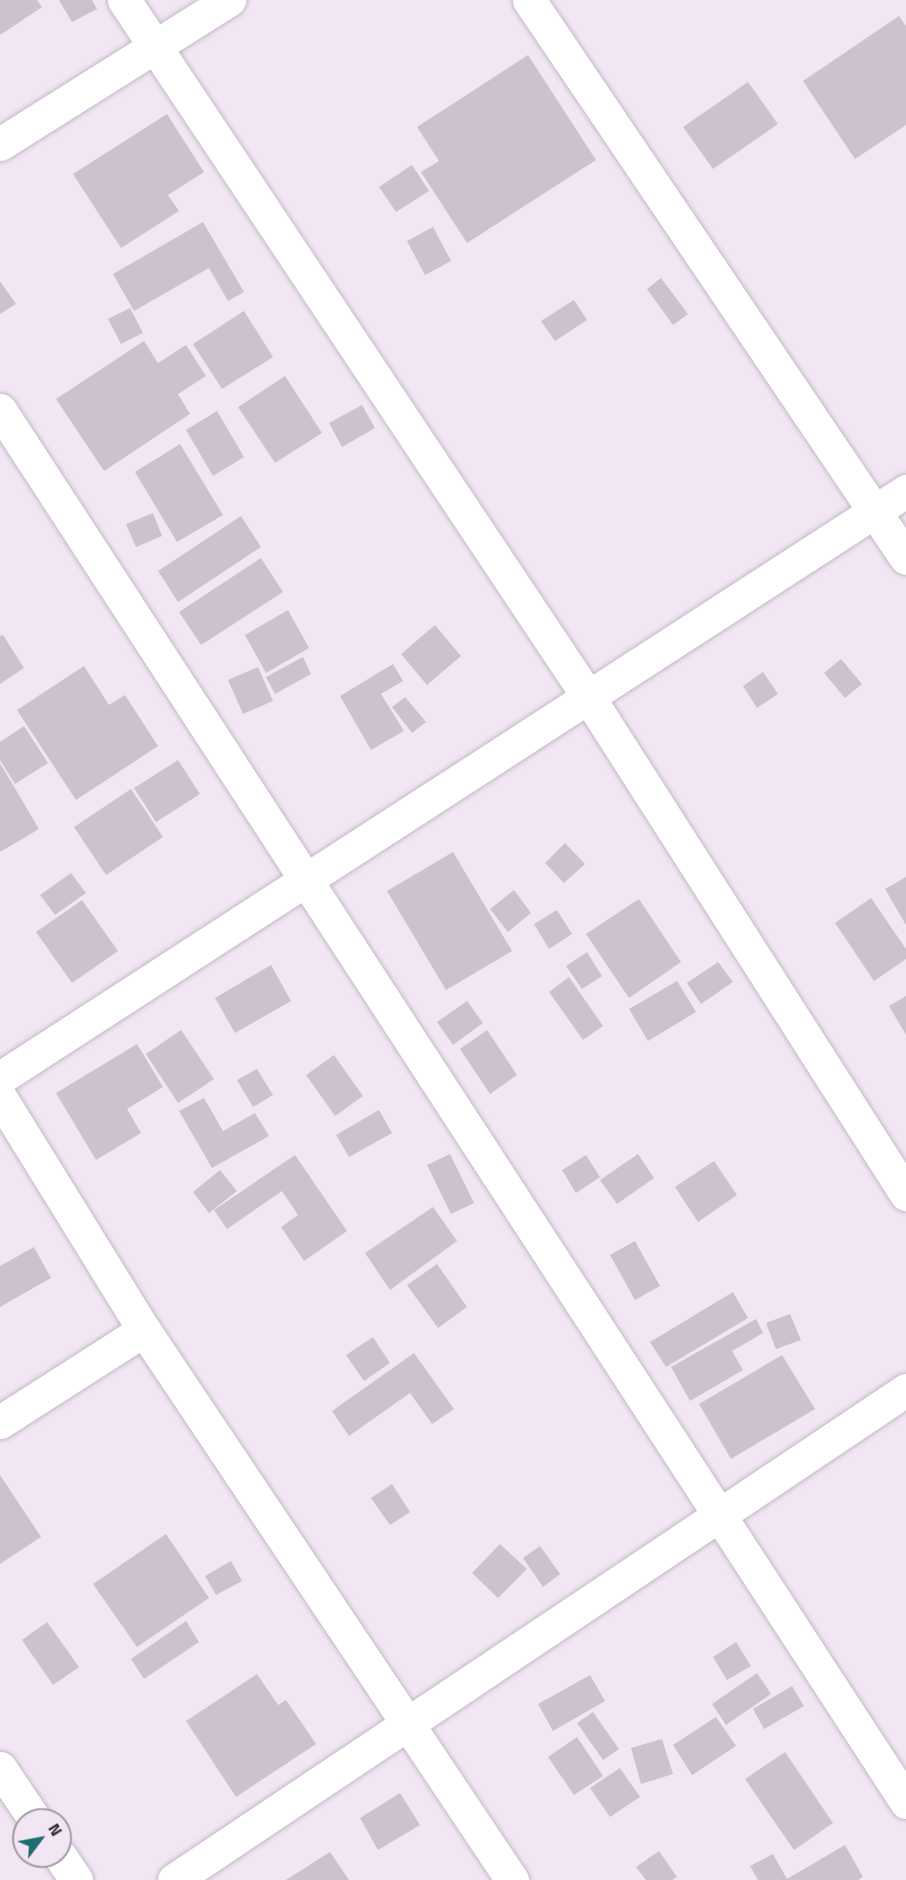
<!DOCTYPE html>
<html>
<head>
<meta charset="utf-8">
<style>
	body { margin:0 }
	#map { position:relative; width:906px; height:1880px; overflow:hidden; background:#f2e6f4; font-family:"Titillium Web",sans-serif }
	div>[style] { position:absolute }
	.building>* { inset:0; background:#ccc1ce }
	.roads { filter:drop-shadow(0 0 2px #c4b9c6) drop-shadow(0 0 2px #c4b9c6) }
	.minor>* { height:33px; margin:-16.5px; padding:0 16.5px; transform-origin:16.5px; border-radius:16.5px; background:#fff }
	span { translate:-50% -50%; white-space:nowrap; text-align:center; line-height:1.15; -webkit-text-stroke:5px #f2e6f4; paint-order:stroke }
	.north { position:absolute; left:12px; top:1808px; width:60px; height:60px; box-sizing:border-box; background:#f2e6f4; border:2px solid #a39aa4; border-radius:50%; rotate:58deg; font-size:16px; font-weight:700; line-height:24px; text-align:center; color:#2c282d }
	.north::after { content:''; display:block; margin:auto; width:21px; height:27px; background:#216c71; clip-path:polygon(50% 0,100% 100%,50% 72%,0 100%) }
</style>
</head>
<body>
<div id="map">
	<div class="building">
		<div style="clip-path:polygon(0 0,37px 0,42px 7px,0 35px)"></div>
		<div style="clip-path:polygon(59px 0,92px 0,97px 9px,72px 22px)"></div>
		<div style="clip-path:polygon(899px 16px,906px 26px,906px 125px,855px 159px,803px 81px)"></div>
		<div style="clip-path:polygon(528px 55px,596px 160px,467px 243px,421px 172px,439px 161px,417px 127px)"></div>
		<div style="clip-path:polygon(748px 82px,778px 124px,713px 169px,683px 127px)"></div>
		<div style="clip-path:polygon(167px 114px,204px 172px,168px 195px,179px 211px,121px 248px,73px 174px)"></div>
		<div style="clip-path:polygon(412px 165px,429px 191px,396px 212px,379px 187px)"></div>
		<div style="clip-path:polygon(203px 222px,244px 292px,228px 301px,209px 268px,134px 311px,113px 274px)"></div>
		<div style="clip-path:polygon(433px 227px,451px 261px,425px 275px,407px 241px)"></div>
		<div style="clip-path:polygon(661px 278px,688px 314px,673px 325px,647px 289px)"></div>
		<div style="clip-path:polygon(0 281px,16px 304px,0 314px)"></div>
		<div style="clip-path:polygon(574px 300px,587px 320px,555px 341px,541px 321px)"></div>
		<div style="clip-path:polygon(130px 308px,143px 333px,121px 344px,108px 319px)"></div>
		<div style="clip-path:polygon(244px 311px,273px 357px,222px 389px,193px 344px)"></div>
		<div style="clip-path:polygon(144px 341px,158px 363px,186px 345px,206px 376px,178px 394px,190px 414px,104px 471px,56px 399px)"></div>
		<div style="clip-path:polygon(285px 376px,322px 433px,275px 463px,238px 407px)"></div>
		<div style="clip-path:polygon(362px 405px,375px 428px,342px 447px,329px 423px)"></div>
		<div style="clip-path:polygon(217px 411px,244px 457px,213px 476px,186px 430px)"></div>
		<div style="clip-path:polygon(180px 444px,223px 515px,177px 542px,135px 472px)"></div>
		<div style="clip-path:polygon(153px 513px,162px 536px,136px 547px,126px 524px)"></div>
		<div style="clip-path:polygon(241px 516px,261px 547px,178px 602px,158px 571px)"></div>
		<div style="clip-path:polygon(261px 558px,283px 592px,201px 645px,179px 612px)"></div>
		<div style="clip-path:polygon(288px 610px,309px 648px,266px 673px,245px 635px)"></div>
		<div style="clip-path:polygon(435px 625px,461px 656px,427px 685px,401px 654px)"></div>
		<div style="clip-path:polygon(3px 635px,24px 668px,0 684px,0 636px)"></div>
		<div style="clip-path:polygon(303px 657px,311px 674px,275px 694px,266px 677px)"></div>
		<div style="clip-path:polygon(841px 659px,862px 684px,845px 698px,824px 673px)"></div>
		<div style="clip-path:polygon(393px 664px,403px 681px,381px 694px,404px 731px,371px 750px,340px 696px)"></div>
		<div style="clip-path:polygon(84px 666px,109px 705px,125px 695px,158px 746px,76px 800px,17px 710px)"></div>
		<div style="clip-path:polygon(258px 667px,273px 701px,243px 714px,228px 680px)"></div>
		<div style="clip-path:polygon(763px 672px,778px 694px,757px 708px,743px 686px)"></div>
		<div style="clip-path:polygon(405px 697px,426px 722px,412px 733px,392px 707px)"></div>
		<div style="clip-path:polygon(24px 726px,48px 763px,15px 784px,0 760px,0 742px)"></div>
		<div style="clip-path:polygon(178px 760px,200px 794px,156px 822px,134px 788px)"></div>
		<div style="clip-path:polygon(0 763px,39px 829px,0 852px)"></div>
		<div style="clip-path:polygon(131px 789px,163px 837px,106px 875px,74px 827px)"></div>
		<div style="clip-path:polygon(565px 843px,585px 864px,564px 883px,545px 863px)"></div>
		<div style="clip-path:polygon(453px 852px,512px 951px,446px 990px,387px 891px)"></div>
		<div style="clip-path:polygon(71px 873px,86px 893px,55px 915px,40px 895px)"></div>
		<div style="clip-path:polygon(906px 877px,906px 925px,885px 889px)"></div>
		<div style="clip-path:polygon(514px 890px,531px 913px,508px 932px,490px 909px)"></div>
		<div style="clip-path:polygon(871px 898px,906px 949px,906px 959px,874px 981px,835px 923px)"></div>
		<div style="clip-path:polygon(639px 899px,681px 962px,629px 998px,586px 934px)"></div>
		<div style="clip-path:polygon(82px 900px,118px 951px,72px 983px,36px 932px)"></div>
		<div style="clip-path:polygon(557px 910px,572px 934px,549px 949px,534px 924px)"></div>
		<div style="clip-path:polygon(587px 952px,602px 976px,582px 989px,566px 966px)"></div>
		<div style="clip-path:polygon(718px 962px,733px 982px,701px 1004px,687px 983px)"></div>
		<div style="clip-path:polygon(271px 965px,291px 1001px,235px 1033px,215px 998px)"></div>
		<div style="clip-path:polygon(569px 977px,603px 1026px,583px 1040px,549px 992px)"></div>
		<div style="clip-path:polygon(677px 981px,696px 1012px,648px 1041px,629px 1009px)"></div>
		<div style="clip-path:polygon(906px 996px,906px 1035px,889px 1006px)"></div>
		<div style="clip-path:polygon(467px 1001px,483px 1023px,453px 1045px,437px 1022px)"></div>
		<div style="clip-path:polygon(181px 1030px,214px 1079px,178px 1103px,146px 1054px)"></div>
		<div style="clip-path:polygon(487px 1030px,517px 1075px,490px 1094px,460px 1049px)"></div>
		<div style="clip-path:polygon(137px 1044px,163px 1087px,127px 1109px,141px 1133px,96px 1160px,56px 1093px)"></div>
		<div style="clip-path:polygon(334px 1055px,363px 1096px,335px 1116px,306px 1075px)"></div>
		<div style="clip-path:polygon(257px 1069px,273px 1095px,253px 1107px,237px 1080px)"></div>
		<div style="clip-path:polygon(204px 1098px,223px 1131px,255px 1113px,269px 1136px,212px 1168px,179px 1111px)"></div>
		<div style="clip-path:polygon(379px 1110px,392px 1133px,349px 1157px,336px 1135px)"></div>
		<div style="clip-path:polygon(450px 1154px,474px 1203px,451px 1214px,427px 1165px)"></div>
		<div style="clip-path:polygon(638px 1154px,654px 1178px,617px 1204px,600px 1180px)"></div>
		<div style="clip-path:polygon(295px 1155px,347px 1231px,304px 1261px,281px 1227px,298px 1215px,282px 1191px,227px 1229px,214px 1210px)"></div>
		<div style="clip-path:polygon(586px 1155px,600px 1177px,576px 1193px,562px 1170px)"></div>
		<div style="clip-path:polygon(714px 1161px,737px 1195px,698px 1222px,675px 1187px)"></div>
		<div style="clip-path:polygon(220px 1170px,237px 1191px,209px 1213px,193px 1192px)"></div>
		<div style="clip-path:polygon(433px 1207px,457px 1241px,390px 1290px,365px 1253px)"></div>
		<div style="clip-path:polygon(635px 1241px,660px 1286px,635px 1300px,610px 1255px)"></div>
		<div style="clip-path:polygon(34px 1247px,51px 1278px,0 1307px,0 1266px)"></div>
		<div style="clip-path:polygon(437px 1264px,467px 1307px,438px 1328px,407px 1285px)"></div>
		<div style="clip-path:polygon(733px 1292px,748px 1318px,666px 1367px,650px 1342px)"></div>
		<div style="clip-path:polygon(790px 1314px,801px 1340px,776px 1349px,766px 1323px)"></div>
		<div style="clip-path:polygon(756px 1319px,763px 1333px,732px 1351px,743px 1370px,690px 1401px,671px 1367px)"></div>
		<div style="clip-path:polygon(373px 1337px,390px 1363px,364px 1381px,346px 1355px)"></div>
		<div style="clip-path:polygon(414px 1353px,454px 1409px,432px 1424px,410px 1393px,349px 1436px,332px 1411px)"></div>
		<div style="clip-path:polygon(782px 1355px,815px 1409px,731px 1459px,699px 1404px)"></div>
		<div style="clip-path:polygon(0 1475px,41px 1537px,0 1564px)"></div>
		<div style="clip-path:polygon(392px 1484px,410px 1512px,390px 1525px,371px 1498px)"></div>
		<div style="clip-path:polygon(166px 1534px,209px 1598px,137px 1647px,93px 1584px)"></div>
		<div style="clip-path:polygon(500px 1544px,527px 1569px,498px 1598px,472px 1573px)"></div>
		<div style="clip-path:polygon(540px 1546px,560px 1574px,543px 1587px,523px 1558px)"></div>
		<div style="clip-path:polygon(231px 1561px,242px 1581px,216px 1595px,205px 1576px)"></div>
		<div style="clip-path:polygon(186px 1621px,199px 1642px,144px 1679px,131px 1659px)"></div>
		<div style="clip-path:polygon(47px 1622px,79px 1667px,53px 1685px,22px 1640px)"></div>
		<div style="clip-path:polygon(736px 1642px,751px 1666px,727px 1680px,713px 1657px)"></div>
		<div style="clip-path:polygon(757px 1673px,771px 1694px,726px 1725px,712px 1704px)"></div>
		<div style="clip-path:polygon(257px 1674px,278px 1705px,286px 1700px,316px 1744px,236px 1797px,186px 1721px)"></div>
		<div style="clip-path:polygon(590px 1675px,605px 1701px,553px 1731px,538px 1704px)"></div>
		<div style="clip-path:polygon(792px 1686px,804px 1706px,764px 1729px,753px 1709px)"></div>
		<div style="clip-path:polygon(593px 1712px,619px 1749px,603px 1760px,577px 1723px)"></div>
		<div style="clip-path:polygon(716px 1717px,736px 1746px,692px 1775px,673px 1745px)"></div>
		<div style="clip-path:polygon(577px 1737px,603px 1776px,574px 1795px,548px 1757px)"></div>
		<div style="clip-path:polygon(662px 1739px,673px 1774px,641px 1784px,631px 1748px)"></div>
		<div style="clip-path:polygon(785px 1752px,833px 1823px,794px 1850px,745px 1779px)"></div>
		<div style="clip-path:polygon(620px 1768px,640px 1797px,610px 1817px,590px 1788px)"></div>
		<div style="clip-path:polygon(400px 1793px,420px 1825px,378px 1850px,360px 1818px)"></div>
		<div style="clip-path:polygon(845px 1845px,863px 1877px,858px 1880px,758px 1880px,750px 1866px,773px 1854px,787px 1879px)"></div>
		<div style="clip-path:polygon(659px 1851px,677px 1877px,672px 1880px,646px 1880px,636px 1867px)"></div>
		<div style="clip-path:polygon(330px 1852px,349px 1880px,286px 1880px)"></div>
	</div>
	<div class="roads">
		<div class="minor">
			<div style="left:124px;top:0;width:839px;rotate:56.33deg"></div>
			<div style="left:589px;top:698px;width:589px;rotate:57.42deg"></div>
			<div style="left:529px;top:0;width:673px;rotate:55.96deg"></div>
			<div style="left:0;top:144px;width:271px;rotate:-32.2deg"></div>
			<div style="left:0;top:410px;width:1661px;rotate:56.94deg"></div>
			<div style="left:0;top:1078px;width:1080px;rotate:-32.94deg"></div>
			<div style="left:0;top:1097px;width:274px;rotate:58.3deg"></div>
			<div style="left:144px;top:1330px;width:662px;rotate:56.21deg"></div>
			<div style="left:0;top:1422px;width:171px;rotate:-32.6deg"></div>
			<div style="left:0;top:1768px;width:63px;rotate:56.1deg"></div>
			<div style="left:60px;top:1856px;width:29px;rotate:56deg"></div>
			<div style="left:174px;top:1880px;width:881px;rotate:-33.8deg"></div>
		</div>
	</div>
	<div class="north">N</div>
</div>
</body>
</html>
